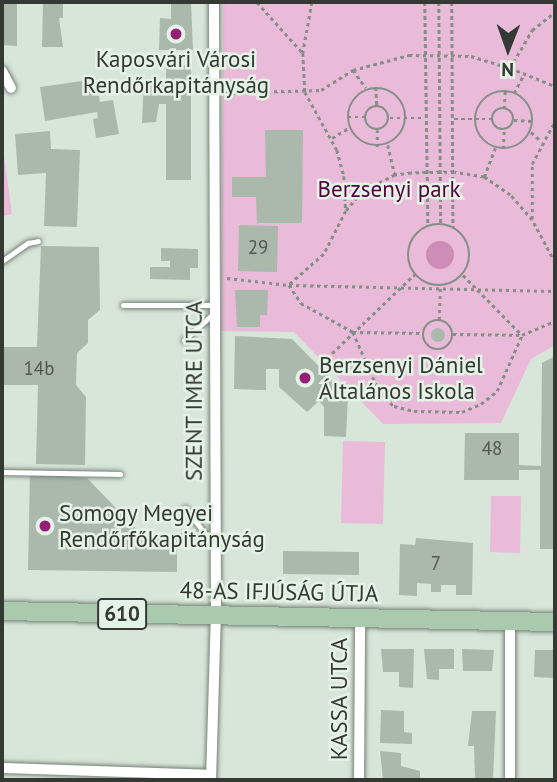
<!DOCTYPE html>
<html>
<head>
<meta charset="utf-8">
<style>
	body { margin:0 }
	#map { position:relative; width:557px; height:782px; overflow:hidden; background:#d8e5d9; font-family:"PT Sans",sans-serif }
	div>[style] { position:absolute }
	.green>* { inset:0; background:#e9bbd8 }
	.water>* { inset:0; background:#ce8db7 }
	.round { border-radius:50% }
	.building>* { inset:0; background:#abb8ac }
	.path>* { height:2.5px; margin-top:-1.25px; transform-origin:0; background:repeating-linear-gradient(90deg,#868f87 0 3.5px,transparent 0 7px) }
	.path>.ring { margin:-1.25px; padding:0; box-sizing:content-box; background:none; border:2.5px solid #868f87; border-radius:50% }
	.roads { filter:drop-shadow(0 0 2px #768277) drop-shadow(0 0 2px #768277) }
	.service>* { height:5px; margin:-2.5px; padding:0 2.5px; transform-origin:2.5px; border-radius:2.5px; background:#fff }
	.minor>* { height:10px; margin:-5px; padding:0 5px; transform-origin:5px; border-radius:5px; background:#fff }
	.primary>* { height:18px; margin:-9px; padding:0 9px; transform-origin:9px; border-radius:9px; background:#aacaad }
	.dots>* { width:19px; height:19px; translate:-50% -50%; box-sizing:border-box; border:4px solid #e5f3e6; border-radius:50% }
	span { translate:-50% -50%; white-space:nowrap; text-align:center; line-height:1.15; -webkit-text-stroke:5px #e5f3e6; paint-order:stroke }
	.number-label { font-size:19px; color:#525952 }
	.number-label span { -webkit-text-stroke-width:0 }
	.shield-label span { padding:2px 5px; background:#e5f3e6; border:2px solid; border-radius:5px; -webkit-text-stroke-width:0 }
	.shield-label { font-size:21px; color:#343934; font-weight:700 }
	.poi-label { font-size:23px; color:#343934 }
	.left { translate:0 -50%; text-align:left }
	.park-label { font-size:23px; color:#520240 }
	.street-label { font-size:23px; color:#343934 }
	.frame { position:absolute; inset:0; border:4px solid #343934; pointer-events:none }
	.north { position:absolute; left:473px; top:14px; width:70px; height:70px; -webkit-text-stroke:5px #e5f3e6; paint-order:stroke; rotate:181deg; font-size:19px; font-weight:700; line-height:28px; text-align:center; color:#343934 }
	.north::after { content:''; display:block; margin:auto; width:24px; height:32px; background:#343934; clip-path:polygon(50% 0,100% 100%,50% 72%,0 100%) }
</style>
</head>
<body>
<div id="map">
	<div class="green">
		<div style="clip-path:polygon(223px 2px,555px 2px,555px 345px,531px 359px,501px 423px,383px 424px,294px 332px,221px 331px)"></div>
		<div style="clip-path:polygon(2px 142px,12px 214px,2px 216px)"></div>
		<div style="clip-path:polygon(343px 441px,385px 442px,383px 524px,341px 523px)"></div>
		<div style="clip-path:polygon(491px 496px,521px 496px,520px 553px,490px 552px)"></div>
	</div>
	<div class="water">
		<div class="round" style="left:426px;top:241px;width:28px;height:28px"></div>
	</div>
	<div class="building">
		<div style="clip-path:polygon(2px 2px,17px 2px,17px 46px,2px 45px)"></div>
		<div style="clip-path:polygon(43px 2px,63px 2px,63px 18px,59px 18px,63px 47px,42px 47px)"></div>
		<div style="clip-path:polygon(171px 2px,191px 2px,193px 50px,159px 50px,160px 18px,171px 19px)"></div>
		<div style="clip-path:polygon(166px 65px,191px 65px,191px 180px,166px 180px,166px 104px,159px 104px,156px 122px,142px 123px,144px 78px,166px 83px)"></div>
		<div style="clip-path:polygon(96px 79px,100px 102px,113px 100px,119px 134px,96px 138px,93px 119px,98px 118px,97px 112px,45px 121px,40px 87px)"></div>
		<div style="clip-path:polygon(265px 130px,303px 130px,302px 223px,257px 223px,256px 197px,232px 197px,232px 177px,266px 177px)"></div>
		<div style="clip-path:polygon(50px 131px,51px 149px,80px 150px,77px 227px,44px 226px,46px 173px,18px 175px,15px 134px)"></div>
		<div style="clip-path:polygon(239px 225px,278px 226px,277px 272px,238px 271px)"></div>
		<div style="clip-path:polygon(41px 246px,99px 247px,100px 310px,88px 320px,88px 343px,77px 353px,76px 385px,86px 397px,85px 465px,36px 464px,38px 385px,2px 385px,2px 347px,37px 347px)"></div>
		<div style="clip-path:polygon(161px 248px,198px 249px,198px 268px,190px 268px,190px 280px,150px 279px,150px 267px,170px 267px,170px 261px,161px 261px)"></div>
		<div style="clip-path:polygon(235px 290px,268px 290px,267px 315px,260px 315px,260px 327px,237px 327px)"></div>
		<div class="round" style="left:431px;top:328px;width:14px;height:14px"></div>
		<div style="clip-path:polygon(235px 336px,292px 339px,348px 396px,346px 437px,324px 436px,324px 407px,319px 401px,307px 412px,279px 387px,279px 369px,266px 369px,266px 390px,234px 389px)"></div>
		<div style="clip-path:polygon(555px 356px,555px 549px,540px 549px,540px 470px,519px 470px,519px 480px,464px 480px,465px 433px,519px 433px,519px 465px,541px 466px,542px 363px)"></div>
		<div style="clip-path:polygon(30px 473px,87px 478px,138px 531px,150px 538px,177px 539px,177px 572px,28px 570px)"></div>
		<div style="clip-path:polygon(416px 538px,473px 543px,472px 595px,456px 595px,456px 585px,441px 585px,441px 592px,431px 592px,431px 584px,417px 583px,417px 596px,399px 595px,400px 544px,415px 545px)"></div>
		<div style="clip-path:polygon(283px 551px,359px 552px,359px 575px,283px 574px)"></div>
		<div style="clip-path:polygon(381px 649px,414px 649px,413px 688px,399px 687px,399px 672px,383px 672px)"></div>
		<div style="clip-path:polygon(424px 649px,454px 649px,454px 669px,439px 669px,439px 680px,427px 679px)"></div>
		<div style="clip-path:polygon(462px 649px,494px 650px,492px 671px,463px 671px)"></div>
		<div style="clip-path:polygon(535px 650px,555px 650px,555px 678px,534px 677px)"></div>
		<div style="clip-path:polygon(381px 710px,404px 711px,404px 732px,412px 733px,412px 744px,380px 743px)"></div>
		<div style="clip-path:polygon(472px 711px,496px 711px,493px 779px,475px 779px,474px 746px,468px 746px)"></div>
		<div style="clip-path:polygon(380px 751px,401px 753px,401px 766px,420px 771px,420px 780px,383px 780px)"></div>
	</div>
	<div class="path">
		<div style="left:257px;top:2px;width:69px;rotate:48deg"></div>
		<div style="left:312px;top:2px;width:52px;rotate:100deg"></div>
		<div style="left:303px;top:53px;width:39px;rotate:87deg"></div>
		<div style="left:305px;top:92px;width:66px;rotate:61.1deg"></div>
		<div style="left:337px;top:150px;width:27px;rotate:75deg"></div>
		<div style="left:344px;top:176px;width:35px;rotate:87deg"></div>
		<div style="left:425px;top:2px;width:224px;rotate:89.2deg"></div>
		<div style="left:439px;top:2px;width:222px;rotate:89.5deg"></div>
		<div style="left:452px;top:2px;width:225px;rotate:89.7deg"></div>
		<div style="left:510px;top:68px;width:48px;rotate:21.8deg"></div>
		<div style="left:353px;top:70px;width:22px;rotate:54deg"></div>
		<div style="left:376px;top:87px;width:18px;rotate:87deg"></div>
		<div class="ring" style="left:348px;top:88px;width:55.5px;height:55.5px"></div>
		<div class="ring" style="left:475px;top:91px;width:55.5px;height:55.5px"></div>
		<div style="left:225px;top:93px;width:96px;rotate:-1.8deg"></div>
		<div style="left:321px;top:90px;width:38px;rotate:-32deg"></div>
		<div style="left:353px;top:70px;width:58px;rotate:-15deg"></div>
		<div style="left:409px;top:55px;width:62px;rotate:0.9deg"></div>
		<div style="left:471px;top:56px;width:41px;rotate:17.1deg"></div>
		<div style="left:510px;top:68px;width:44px;rotate:-59.9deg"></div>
		<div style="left:532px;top:30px;width:29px;rotate:-38deg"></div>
		<div style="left:514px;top:93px;width:21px;rotate:-62deg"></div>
		<div class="ring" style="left:365px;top:106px;width:21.5px;height:21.5px"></div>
		<div class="ring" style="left:492px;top:108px;width:19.5px;height:19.5px"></div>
		<div style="left:504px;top:109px;width:18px;rotate:-87deg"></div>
		<div style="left:348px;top:117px;width:17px"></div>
		<div style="left:390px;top:118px;width:35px"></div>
		<div style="left:454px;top:119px;width:38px"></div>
		<div style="left:514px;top:120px;width:18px;rotate:3deg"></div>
		<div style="left:531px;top:132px;width:13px;rotate:42deg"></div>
		<div style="left:332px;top:138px;width:21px;rotate:-31deg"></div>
		<div style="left:388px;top:145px;width:31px;rotate:77deg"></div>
		<div style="left:377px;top:147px;width:17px;rotate:-90deg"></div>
		<div style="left:503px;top:149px;width:18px;rotate:-87deg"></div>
		<div style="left:484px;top:177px;width:31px;rotate:-69deg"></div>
		<div style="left:532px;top:219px;width:55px;rotate:-90deg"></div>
		<div style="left:532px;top:164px;width:49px;rotate:-61.9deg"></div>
		<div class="ring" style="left:408px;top:224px;width:59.5px;height:59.5px"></div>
		<div style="left:555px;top:263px;width:49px;rotate:-118.1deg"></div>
		<div style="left:532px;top:220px;width:33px;rotate:-131deg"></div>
		<div style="left:510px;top:195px;width:32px;rotate:-145deg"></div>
		<div style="left:484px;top:177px;width:30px;rotate:-171deg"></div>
		<div style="left:454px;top:172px;width:43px;rotate:178.7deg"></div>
		<div style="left:411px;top:173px;width:16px;rotate:173deg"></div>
		<div style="left:395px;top:175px;width:37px;rotate:153deg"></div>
		<div style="left:362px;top:192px;width:25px;rotate:130deg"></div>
		<div style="left:346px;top:211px;width:48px;rotate:117.1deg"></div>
		<div style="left:324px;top:254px;width:47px;rotate:138.5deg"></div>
		<div style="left:289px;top:285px;width:22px;rotate:56deg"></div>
		<div style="left:301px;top:303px;width:60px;rotate:29.1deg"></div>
		<div style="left:353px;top:332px;width:67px;rotate:66.1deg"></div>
		<div style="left:380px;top:393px;width:19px;rotate:43deg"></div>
		<div style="left:394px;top:406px;width:21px;rotate:14deg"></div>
		<div style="left:414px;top:411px;width:48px;rotate:1.2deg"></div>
		<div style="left:462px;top:412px;width:21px;rotate:-23deg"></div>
		<div style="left:481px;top:404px;width:21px;rotate:-39deg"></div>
		<div style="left:497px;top:391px;width:61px;rotate:-65.9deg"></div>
		<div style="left:522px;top:335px;width:36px;rotate:-23deg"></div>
		<div style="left:463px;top:275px;width:84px;rotate:45.5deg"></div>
		<div style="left:227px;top:278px;width:62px;rotate:6.4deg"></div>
		<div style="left:289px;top:285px;width:266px;rotate:1.3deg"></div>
		<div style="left:439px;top:320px;width:32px;rotate:-88deg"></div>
		<div class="ring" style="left:423px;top:320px;width:27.5px;height:27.5px"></div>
		<div style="left:353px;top:332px;width:70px;rotate:0.8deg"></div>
		<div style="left:453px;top:334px;width:69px;rotate:0.8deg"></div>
		<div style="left:327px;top:358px;width:122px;rotate:-43.7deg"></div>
		<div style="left:181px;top:534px;width:14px"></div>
	</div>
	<div class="roads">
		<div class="service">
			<div style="left:2px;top:261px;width:32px;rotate:-35deg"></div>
			<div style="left:28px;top:243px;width:10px;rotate:-11deg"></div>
			<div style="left:123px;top:305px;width:92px"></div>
			<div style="left:184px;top:340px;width:39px;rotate:-42deg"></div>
			<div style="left:2px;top:472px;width:118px;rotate:1deg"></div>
			<div style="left:185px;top:508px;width:46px;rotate:52.1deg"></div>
		</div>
		<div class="minor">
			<div style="left:2px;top:71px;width:19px;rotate:62deg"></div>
			<div style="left:2px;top:768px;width:209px;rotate:1.9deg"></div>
			<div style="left:211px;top:780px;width:165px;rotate:-88.3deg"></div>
			<div style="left:216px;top:615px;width:613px;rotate:-90.19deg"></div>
			<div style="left:359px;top:780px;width:162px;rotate:-89.6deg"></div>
			<div style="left:510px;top:780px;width:159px;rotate:-90deg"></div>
		</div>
		<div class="primary">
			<div style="left:2px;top:611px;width:553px;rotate:1.14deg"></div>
		</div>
	</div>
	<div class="dots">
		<div style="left:176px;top:34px;background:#961d78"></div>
		<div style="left:305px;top:378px;background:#961d78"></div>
		<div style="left:45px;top:526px;background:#961d78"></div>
	</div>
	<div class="number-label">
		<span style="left:258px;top:248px">29</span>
		<span style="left:39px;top:369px">14b</span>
		<span style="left:492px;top:449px">48</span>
		<span style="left:436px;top:564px">7</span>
	</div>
	<div class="shield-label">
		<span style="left:122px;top:614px">610</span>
	</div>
	<div class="poi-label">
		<span style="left:176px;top:72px">Kaposvári Városi<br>Rendőrkapitányság</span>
		<span class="left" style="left:319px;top:378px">Berzsenyi Dániel<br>Általános Iskola</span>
		<span class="left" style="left:59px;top:526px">Somogy Megyei<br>Rendőrfőkapitányság</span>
	</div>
	<div class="park-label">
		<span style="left:389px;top:189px">Berzsenyi park</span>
	</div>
	<div class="street-label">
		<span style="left:194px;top:391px;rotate:-90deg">SZENT IMRE UTCA</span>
		<span style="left:279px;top:592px;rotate:1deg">48-AS IFJÚSÁG ÚTJA</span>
		<span style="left:339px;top:699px;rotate:-90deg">KASSA UTCA</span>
	</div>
	<div class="frame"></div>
	<div class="north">N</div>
</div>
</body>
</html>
